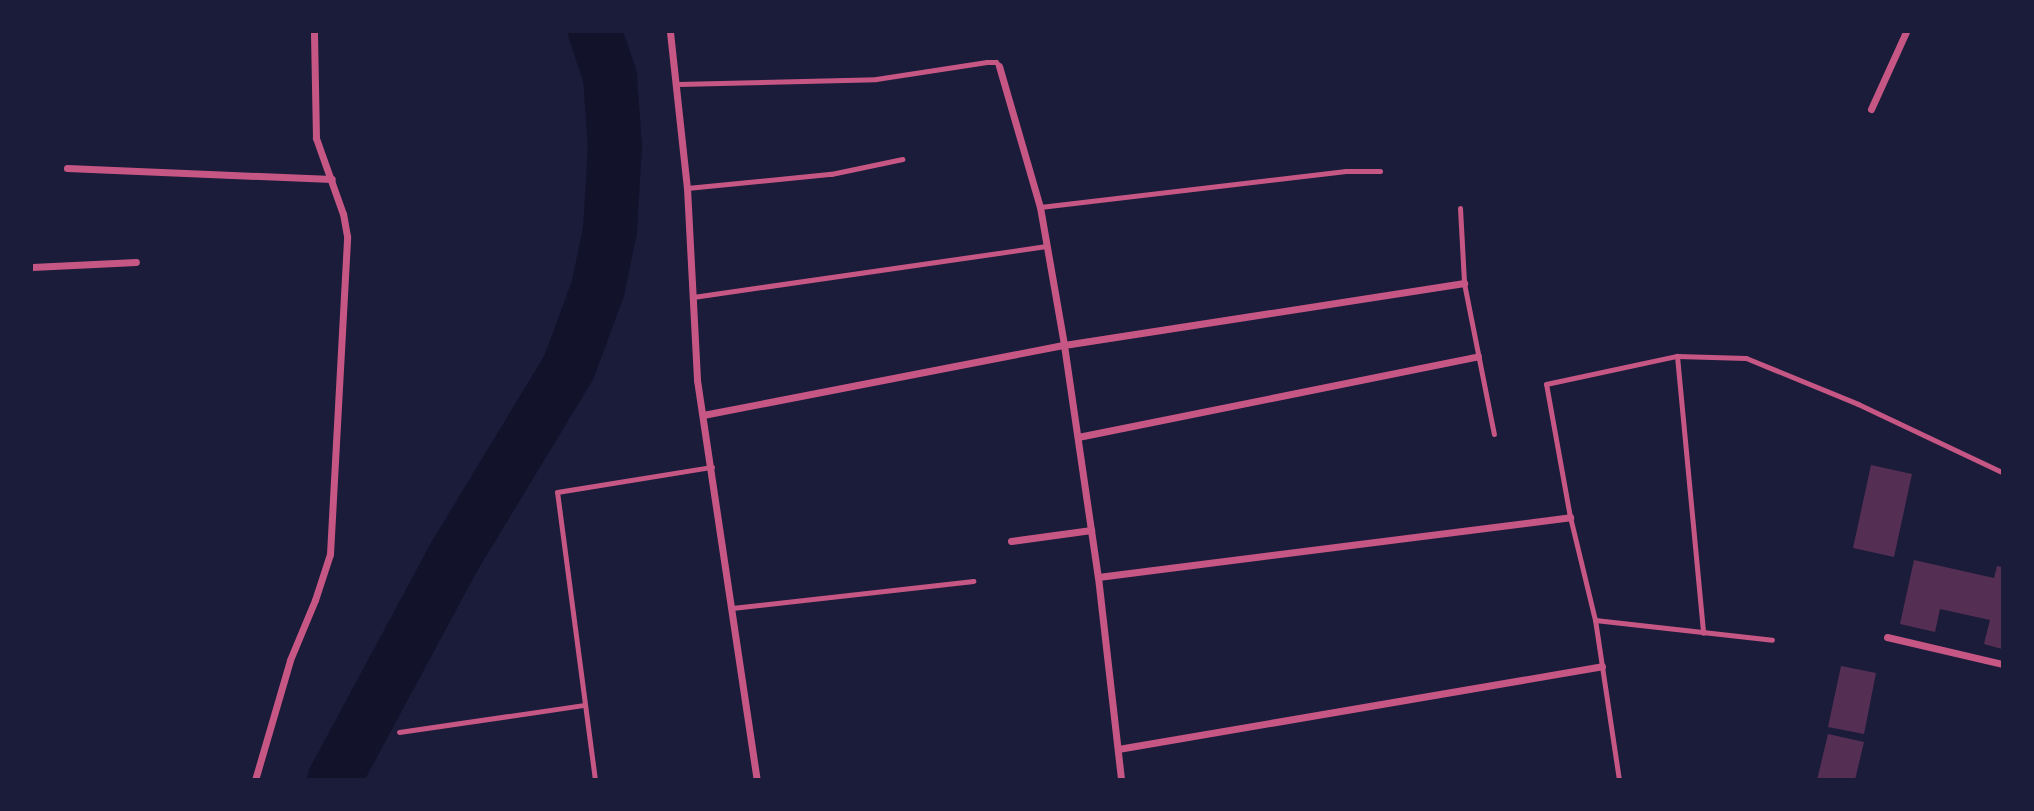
<!DOCTYPE html>
<html>
<head>
<meta charset="utf-8">
<style>
	body { margin:0 }
	#map { position:relative; width:2034px; height:811px; overflow:hidden; background:#1b1b3a; font-family:"Fira Sans Condensed",sans-serif }
	div>[style] { position:absolute }
	.river>* { height:54px; margin:-27px; padding:0 27px; transform-origin:27px; border-radius:27px; background:#12122b }
	.building>* { inset:0; background:#542f53 }
	.service>* { height:5px; margin:-2.5px; padding:0 2.5px; transform-origin:2.5px; border-radius:2.5px; background:#c65784 }
	.minor>* { height:7px; margin:-3.5px; padding:0 3.5px; transform-origin:3.5px; border-radius:3.5px; background:#c65784 }
	span { translate:-50% -50%; white-space:nowrap; text-align:center; line-height:1.15; -webkit-text-stroke:7px #1b1b3a; paint-order:stroke }
	.frame { position:absolute; inset:0; border:33px solid #1b1b3a; pointer-events:none }
</style>
</head>
<body>
<div id="map">
	<div class="river">
		<div style="left:334px;top:780px;width:253px;rotate:-61.7deg"></div>
		<div style="left:454px;top:557px;width:222px;rotate:-58.8deg"></div>
		<div style="left:569px;top:367px;width:84px;rotate:-69.8deg"></div>
		<div style="left:598px;top:288px;width:59px;rotate:-78.3deg"></div>
		<div style="left:610px;top:230px;width:83px;rotate:-86.6deg"></div>
		<div style="left:615px;top:147px;width:70px;rotate:-94.1deg"></div>
		<div style="left:610px;top:77px;width:47px;rotate:-108.4deg"></div>
	</div>
	<div class="building">
		<div style="clip-path:polygon(1871px 465px,1912px 474px,1894px 557px,1853px 548px)"></div>
		<div style="clip-path:polygon(1914px 560px,1994px 578px,1997px 566px,2002px 567px,2002px 649px,1984px 644px,1990px 620px,1940px 609px,1935px 632px,1900px 624px)"></div>
		<div style="clip-path:polygon(1841px 666px,1876px 673px,1864px 734px,1828px 727px)"></div>
		<div style="clip-path:polygon(1828px 734px,1864px 742px,1855px 780px,1817px 780px)"></div>
	</div>
	<div class="service">
		<div style="left:678px;top:84px;width:198px;rotate:-1.4deg"></div>
		<div style="left:876px;top:79px;width:112px;rotate:-8.7deg"></div>
		<div style="left:987px;top:62px;width:9px"></div>
		<div style="left:996px;top:62px;width:5px;rotate:53deg"></div>
		<div style="left:687px;top:188px;width:145px;rotate:-5.6deg"></div>
		<div style="left:831px;top:174px;width:73px;rotate:-11.9deg"></div>
		<div style="left:1040px;top:207px;width:308px;rotate:-6.7deg"></div>
		<div style="left:1346px;top:171px;width:34px"></div>
		<div style="left:1460px;top:208px;width:75px;rotate:86.9deg"></div>
		<div style="left:1464px;top:283px;width:154px;rotate:78.8deg"></div>
		<div style="left:693px;top:297px;width:357px;rotate:-8.2deg"></div>
		<div style="left:1677px;top:356px;width:278px;rotate:84.6deg"></div>
		<div style="left:732px;top:608px;width:243px;rotate:-6.4deg"></div>
		<div style="left:1595px;top:620px;width:178px;rotate:6.4deg"></div>
		<div style="left:399px;top:732px;width:186px;rotate:-8.3deg"></div>
		<div style="left:595px;top:780px;width:290px;rotate:-97.5deg"></div>
		<div style="left:557px;top:492px;width:157px;rotate:-9.2deg"></div>
		<div style="left:1619px;top:780px;width:162px;rotate:-98.5deg"></div>
		<div style="left:1595px;top:620px;width:106px;rotate:-103.6deg"></div>
		<div style="left:1570px;top:517px;width:135px;rotate:-100.2deg"></div>
		<div style="left:1546px;top:384px;width:134px;rotate:-12.1deg"></div>
		<div style="left:1677px;top:356px;width:69px;rotate:1.7deg"></div>
		<div style="left:1746px;top:358px;width:121px;rotate:22.3deg"></div>
		<div style="left:1858px;top:404px;width:159px;rotate:25.3deg"></div>
	</div>
	<div class="minor">
		<div style="left:670px;top:32px;width:157px;rotate:83.8deg"></div>
		<div style="left:687px;top:188px;width:192px;rotate:87deg"></div>
		<div style="left:697px;top:380px;width:404px;rotate:81.5deg"></div>
		<div style="left:999px;top:66px;width:147px;rotate:73.8deg"></div>
		<div style="left:1040px;top:207px;width:140px;rotate:80.1deg"></div>
		<div style="left:1064px;top:345px;width:234px;rotate:81.7deg"></div>
		<div style="left:1098px;top:577px;width:204px;rotate:83.5deg"></div>
		<div style="left:1871px;top:109px;width:85px;rotate:-65.6deg"></div>
		<div style="left:67px;top:168px;width:265px;rotate:2.4deg"></div>
		<div style="left:32px;top:267px;width:104px;rotate:-2.8deg"></div>
		<div style="left:703px;top:415px;width:368px;rotate:-11deg"></div>
		<div style="left:1064px;top:345px;width:405px;rotate:-8.8deg"></div>
		<div style="left:1078px;top:437px;width:408px;rotate:-11.4deg"></div>
		<div style="left:1011px;top:541px;width:81px;rotate:-7.8deg"></div>
		<div style="left:1098px;top:577px;width:476px;rotate:-7.2deg"></div>
		<div style="left:1887px;top:637px;width:118px;rotate:13.2deg"></div>
		<div style="left:1118px;top:749px;width:491px;rotate:-9.7deg"></div>
		<div style="left:255px;top:780px;width:125px;rotate:-73.7deg"></div>
		<div style="left:290px;top:660px;width:65px;rotate:-67.4deg"></div>
		<div style="left:315px;top:600px;width:48px;rotate:-71.9deg"></div>
		<div style="left:330px;top:554px;width:318px;rotate:-86.9deg"></div>
		<div style="left:347px;top:236px;width:22px;rotate:-100deg"></div>
		<div style="left:343px;top:214px;width:81px;rotate:-109.6deg"></div>
		<div style="left:316px;top:138px;width:106px;rotate:-91.1deg"></div>
	</div>
	<div class="frame"></div>
</div>
</body>
</html>
